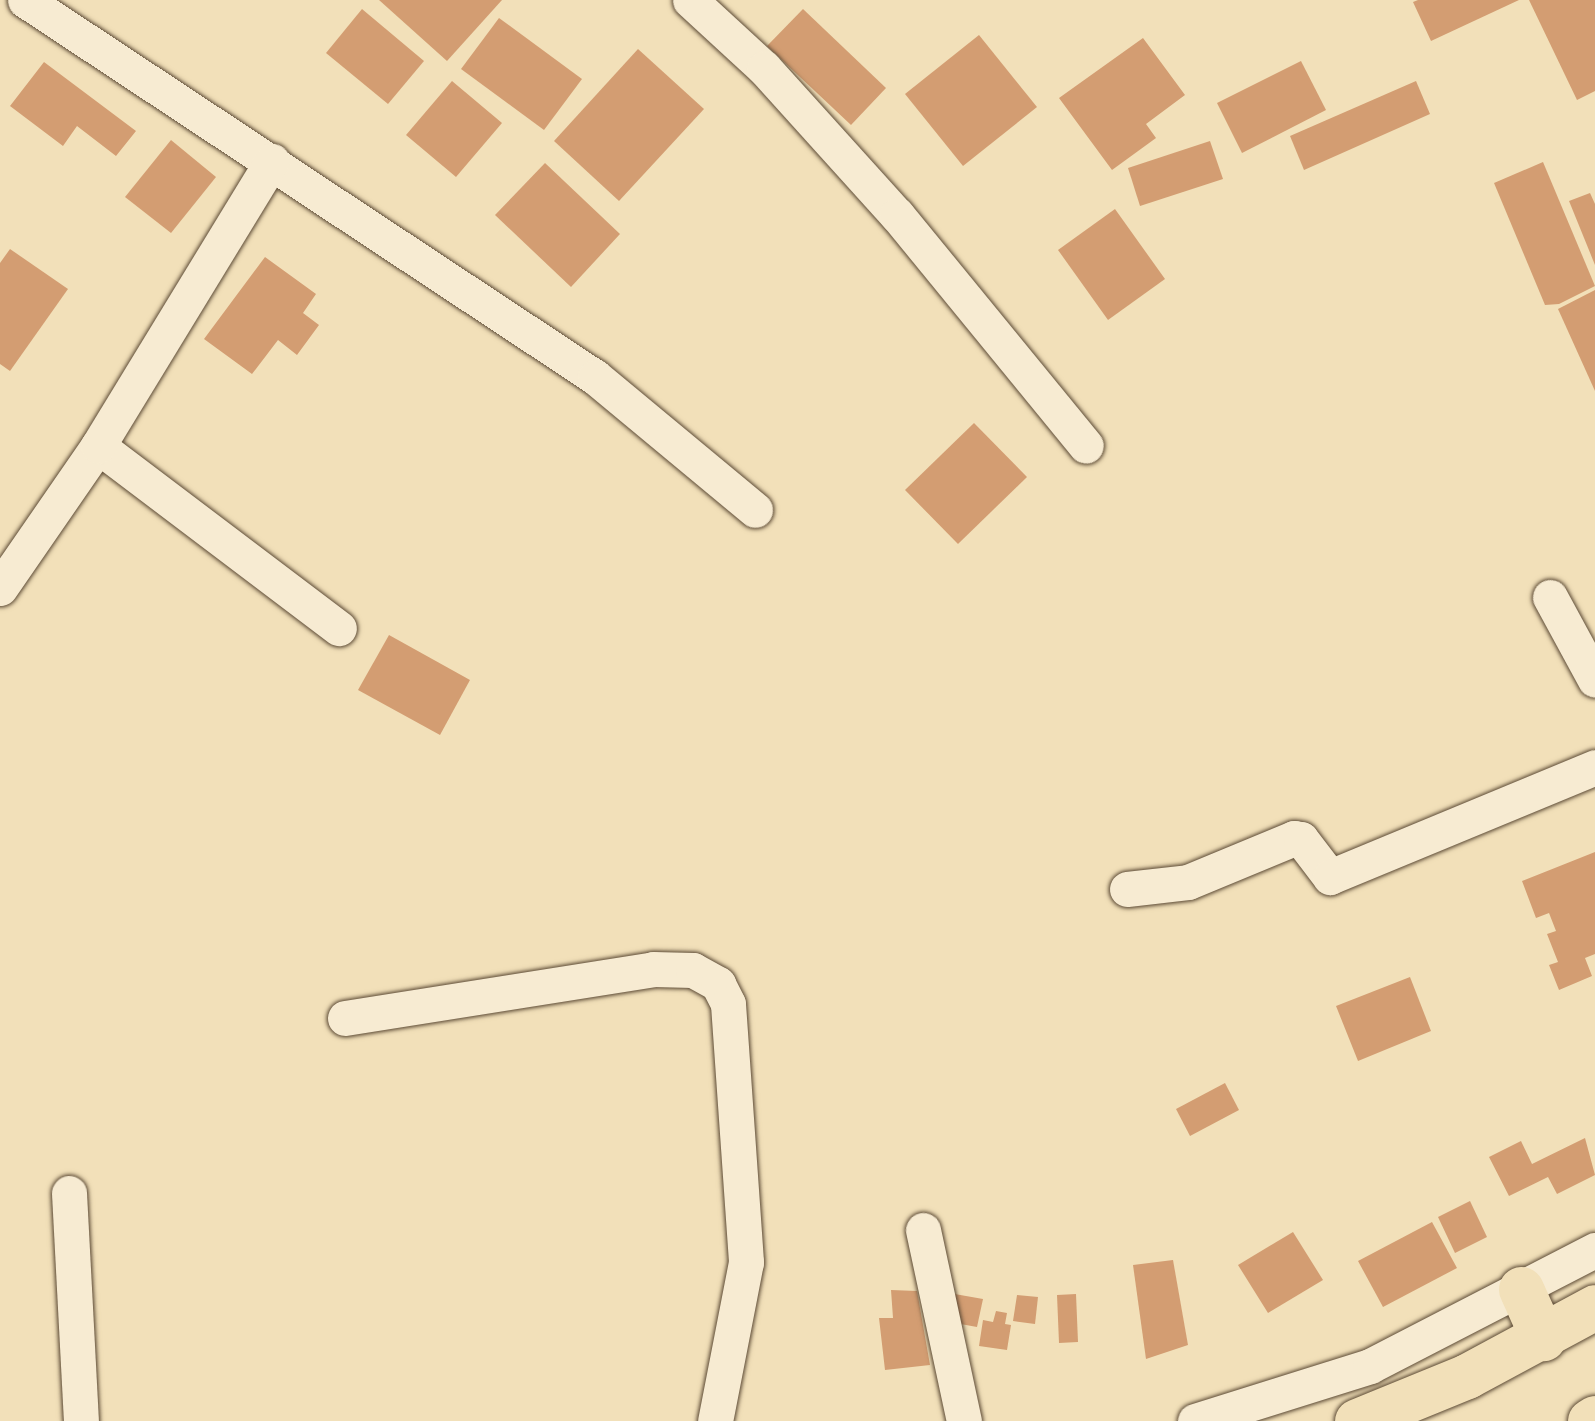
<!DOCTYPE html>
<html>
<head>
<meta charset="utf-8">
<style>
	body { margin:0 }
	#map { position:relative; width:1595px; height:1421px; overflow:hidden; background:#f2e0b9; font-family:"EB Garamond",serif }
	div>[style] { position:absolute }
	.building>* { inset:0; background:#d39d72 }
	.roads { filter:drop-shadow(0 0 2px #5c4a35) drop-shadow(0 0 2px #5c4a35) }
	.minor>* { height:35px; margin:-17.5px; padding:0 17.5px; transform-origin:17.5px; border-radius:17.5px; background:#f7ebd2 }
	.major>* { height:45px; margin:-22.5px; padding:0 22.5px; transform-origin:22.5px; border-radius:22.5px; background:#f2e0b9 }
	span { translate:-50% -50%; white-space:nowrap; text-align:center; line-height:1.15; -webkit-text-stroke:9px #f7ebd2; paint-order:stroke }
</style>
</head>
<body>
<div id="map">
	<div class="building">
		<div style="clip-path:polygon(379px 0,502px 0,447px 61px)"></div>
		<div style="clip-path:polygon(1418px 0,1519px 0,1431px 41px,1413px 2px)"></div>
		<div style="clip-path:polygon(1529px 0,1595px 0,1595px 91px,1577px 100px)"></div>
		<div style="clip-path:polygon(362px 9px,424px 61px,388px 104px,326px 53px)"></div>
		<div style="clip-path:polygon(803px 9px,886px 88px,851px 125px,767px 46px)"></div>
		<div style="clip-path:polygon(499px 18px,582px 79px,544px 130px,461px 69px)"></div>
		<div style="clip-path:polygon(979px 35px,1037px 107px,963px 166px,905px 94px)"></div>
		<div style="clip-path:polygon(1143px 38px,1185px 95px,1146px 124px,1156px 138px,1112px 170px,1059px 98px)"></div>
		<div style="clip-path:polygon(638px 49px,704px 109px,619px 201px,554px 141px)"></div>
		<div style="clip-path:polygon(1301px 61px,1326px 110px,1242px 153px,1217px 103px)"></div>
		<div style="clip-path:polygon(44px 62px,136px 131px,116px 156px,77px 126px,63px 146px,10px 106px)"></div>
		<div style="clip-path:polygon(452px 81px,502px 123px,456px 177px,406px 135px)"></div>
		<div style="clip-path:polygon(1416px 81px,1430px 114px,1304px 170px,1290px 136px)"></div>
		<div style="clip-path:polygon(171px 140px,216px 177px,171px 233px,125px 197px)"></div>
		<div style="clip-path:polygon(1210px 141px,1223px 179px,1140px 206px,1128px 168px)"></div>
		<div style="clip-path:polygon(1543px 162px,1595px 286px,1559px 304px,1545px 305px,1494px 183px)"></div>
		<div style="clip-path:polygon(545px 163px,620px 234px,571px 287px,495px 215px)"></div>
		<div style="clip-path:polygon(1590px 193px,1595px 204px,1595px 265px,1569px 201px)"></div>
		<div style="clip-path:polygon(1115px 209px,1165px 279px,1108px 320px,1058px 250px)"></div>
		<div style="clip-path:polygon(10px 249px,68px 289px,10px 371px,0 364px,0 263px)"></div>
		<div style="clip-path:polygon(265px 257px,316px 294px,303px 313px,319px 325px,297px 355px,278px 340px,252px 374px,204px 339px)"></div>
		<div style="clip-path:polygon(1595px 290px,1595px 391px,1558px 309px)"></div>
		<div style="clip-path:polygon(974px 423px,1027px 477px,958px 544px,905px 490px)"></div>
		<div style="clip-path:polygon(389px 635px,470px 680px,440px 735px,358px 690px)"></div>
		<div style="clip-path:polygon(1595px 852px,1595px 954px,1585px 958px,1592px 976px,1559px 990px,1549px 965px,1558px 962px,1547px 934px,1556px 931px,1549px 913px,1536px 918px,1522px 881px)"></div>
		<div style="clip-path:polygon(1410px 977px,1431px 1031px,1358px 1061px,1336px 1006px)"></div>
		<div style="clip-path:polygon(1225px 1083px,1239px 1110px,1190px 1136px,1176px 1109px)"></div>
		<div style="clip-path:polygon(1585px 1138px,1595px 1175px,1557px 1194px,1548px 1177px,1509px 1196px,1489px 1157px,1521px 1141px,1532px 1164px)"></div>
		<div style="clip-path:polygon(1470px 1201px,1487px 1237px,1455px 1253px,1438px 1217px)"></div>
		<div style="clip-path:polygon(1432px 1222px,1457px 1268px,1383px 1307px,1358px 1261px)"></div>
		<div style="clip-path:polygon(1293px 1232px,1323px 1280px,1268px 1313px,1238px 1265px)"></div>
		<div style="clip-path:polygon(1173px 1260px,1188px 1345px,1146px 1359px,1133px 1265px)"></div>
		<div style="clip-path:polygon(891px 1290px,917px 1291px,930px 1365px,885px 1370px,879px 1318px,893px 1318px)"></div>
		<div style="clip-path:polygon(949px 1293px,983px 1299px,977px 1327px,944px 1321px)"></div>
		<div style="clip-path:polygon(1076px 1294px,1078px 1342px,1059px 1343px,1057px 1295px)"></div>
		<div style="clip-path:polygon(1017px 1295px,1038px 1297px,1035px 1324px,1013px 1321px)"></div>
		<div style="clip-path:polygon(996px 1311px,1007px 1313px,1005px 1324px,1011px 1325px,1007px 1350px,979px 1346px,983px 1320px,993px 1322px)"></div>
	</div>
	<div class="roads">
		<div class="minor">
			<div style="left:25px;top:0;width:683px;rotate:33.48deg"></div>
			<div style="left:595px;top:377px;width:208px;rotate:39.7deg"></div>
			<div style="left:690px;top:0;width:100px;rotate:42.6deg"></div>
			<div style="left:764px;top:68px;width:198px;rotate:47.9deg"></div>
			<div style="left:897px;top:215px;width:298px;rotate:50.7deg"></div>
			<div style="left:98px;top:446px;width:302px;rotate:37.1deg"></div>
			<div style="left:0;top:588px;width:173px;rotate:-55.4deg"></div>
			<div style="left:98px;top:446px;width:334px;rotate:-58.6deg"></div>
			<div style="left:1550px;top:597px;width:94px;rotate:61.5deg"></div>
			<div style="left:1127px;top:889px;width:61px;rotate:-6.5deg"></div>
			<div style="left:1188px;top:882px;width:115px;rotate:-22.5deg"></div>
			<div style="left:1294px;top:838px;width:7px;rotate:8deg"></div>
			<div style="left:1301px;top:839px;width:48px;rotate:52.7deg"></div>
			<div style="left:1330px;top:877px;width:287px;rotate:-22.5deg"></div>
			<div style="left:345px;top:1018px;width:312px;rotate:-9deg"></div>
			<div style="left:653px;top:969px;width:40px;rotate:1.4deg"></div>
			<div style="left:693px;top:970px;width:29px;rotate:29deg"></div>
			<div style="left:718px;top:984px;width:22px;rotate:63deg"></div>
			<div style="left:728px;top:1004px;width:259px;rotate:86deg"></div>
			<div style="left:746px;top:1262px;width:162px;rotate:101deg"></div>
			<div style="left:69px;top:1193px;width:228px;rotate:87deg"></div>
			<div style="left:923px;top:1230px;width:195px;rotate:77.9deg"></div>
			<div style="left:1195px;top:1421px;width:183px;rotate:-17.4deg"></div>
			<div style="left:1370px;top:1366px;width:253px;rotate:-27.3deg"></div>
		</div>
		<div class="major">
			<div style="left:1521px;top:1289px;width:54px;rotate:65.8deg"></div>
			<div style="left:1357px;top:1421px;width:119px;rotate:-22.2deg"></div>
			<div style="left:1467px;top:1376px;width:145px;rotate:-28.3deg"></div>
			<div style="left:1590px;top:1421px;width:6px;rotate:-31deg"></div>
		</div>
	</div>
</div>
</body>
</html>
